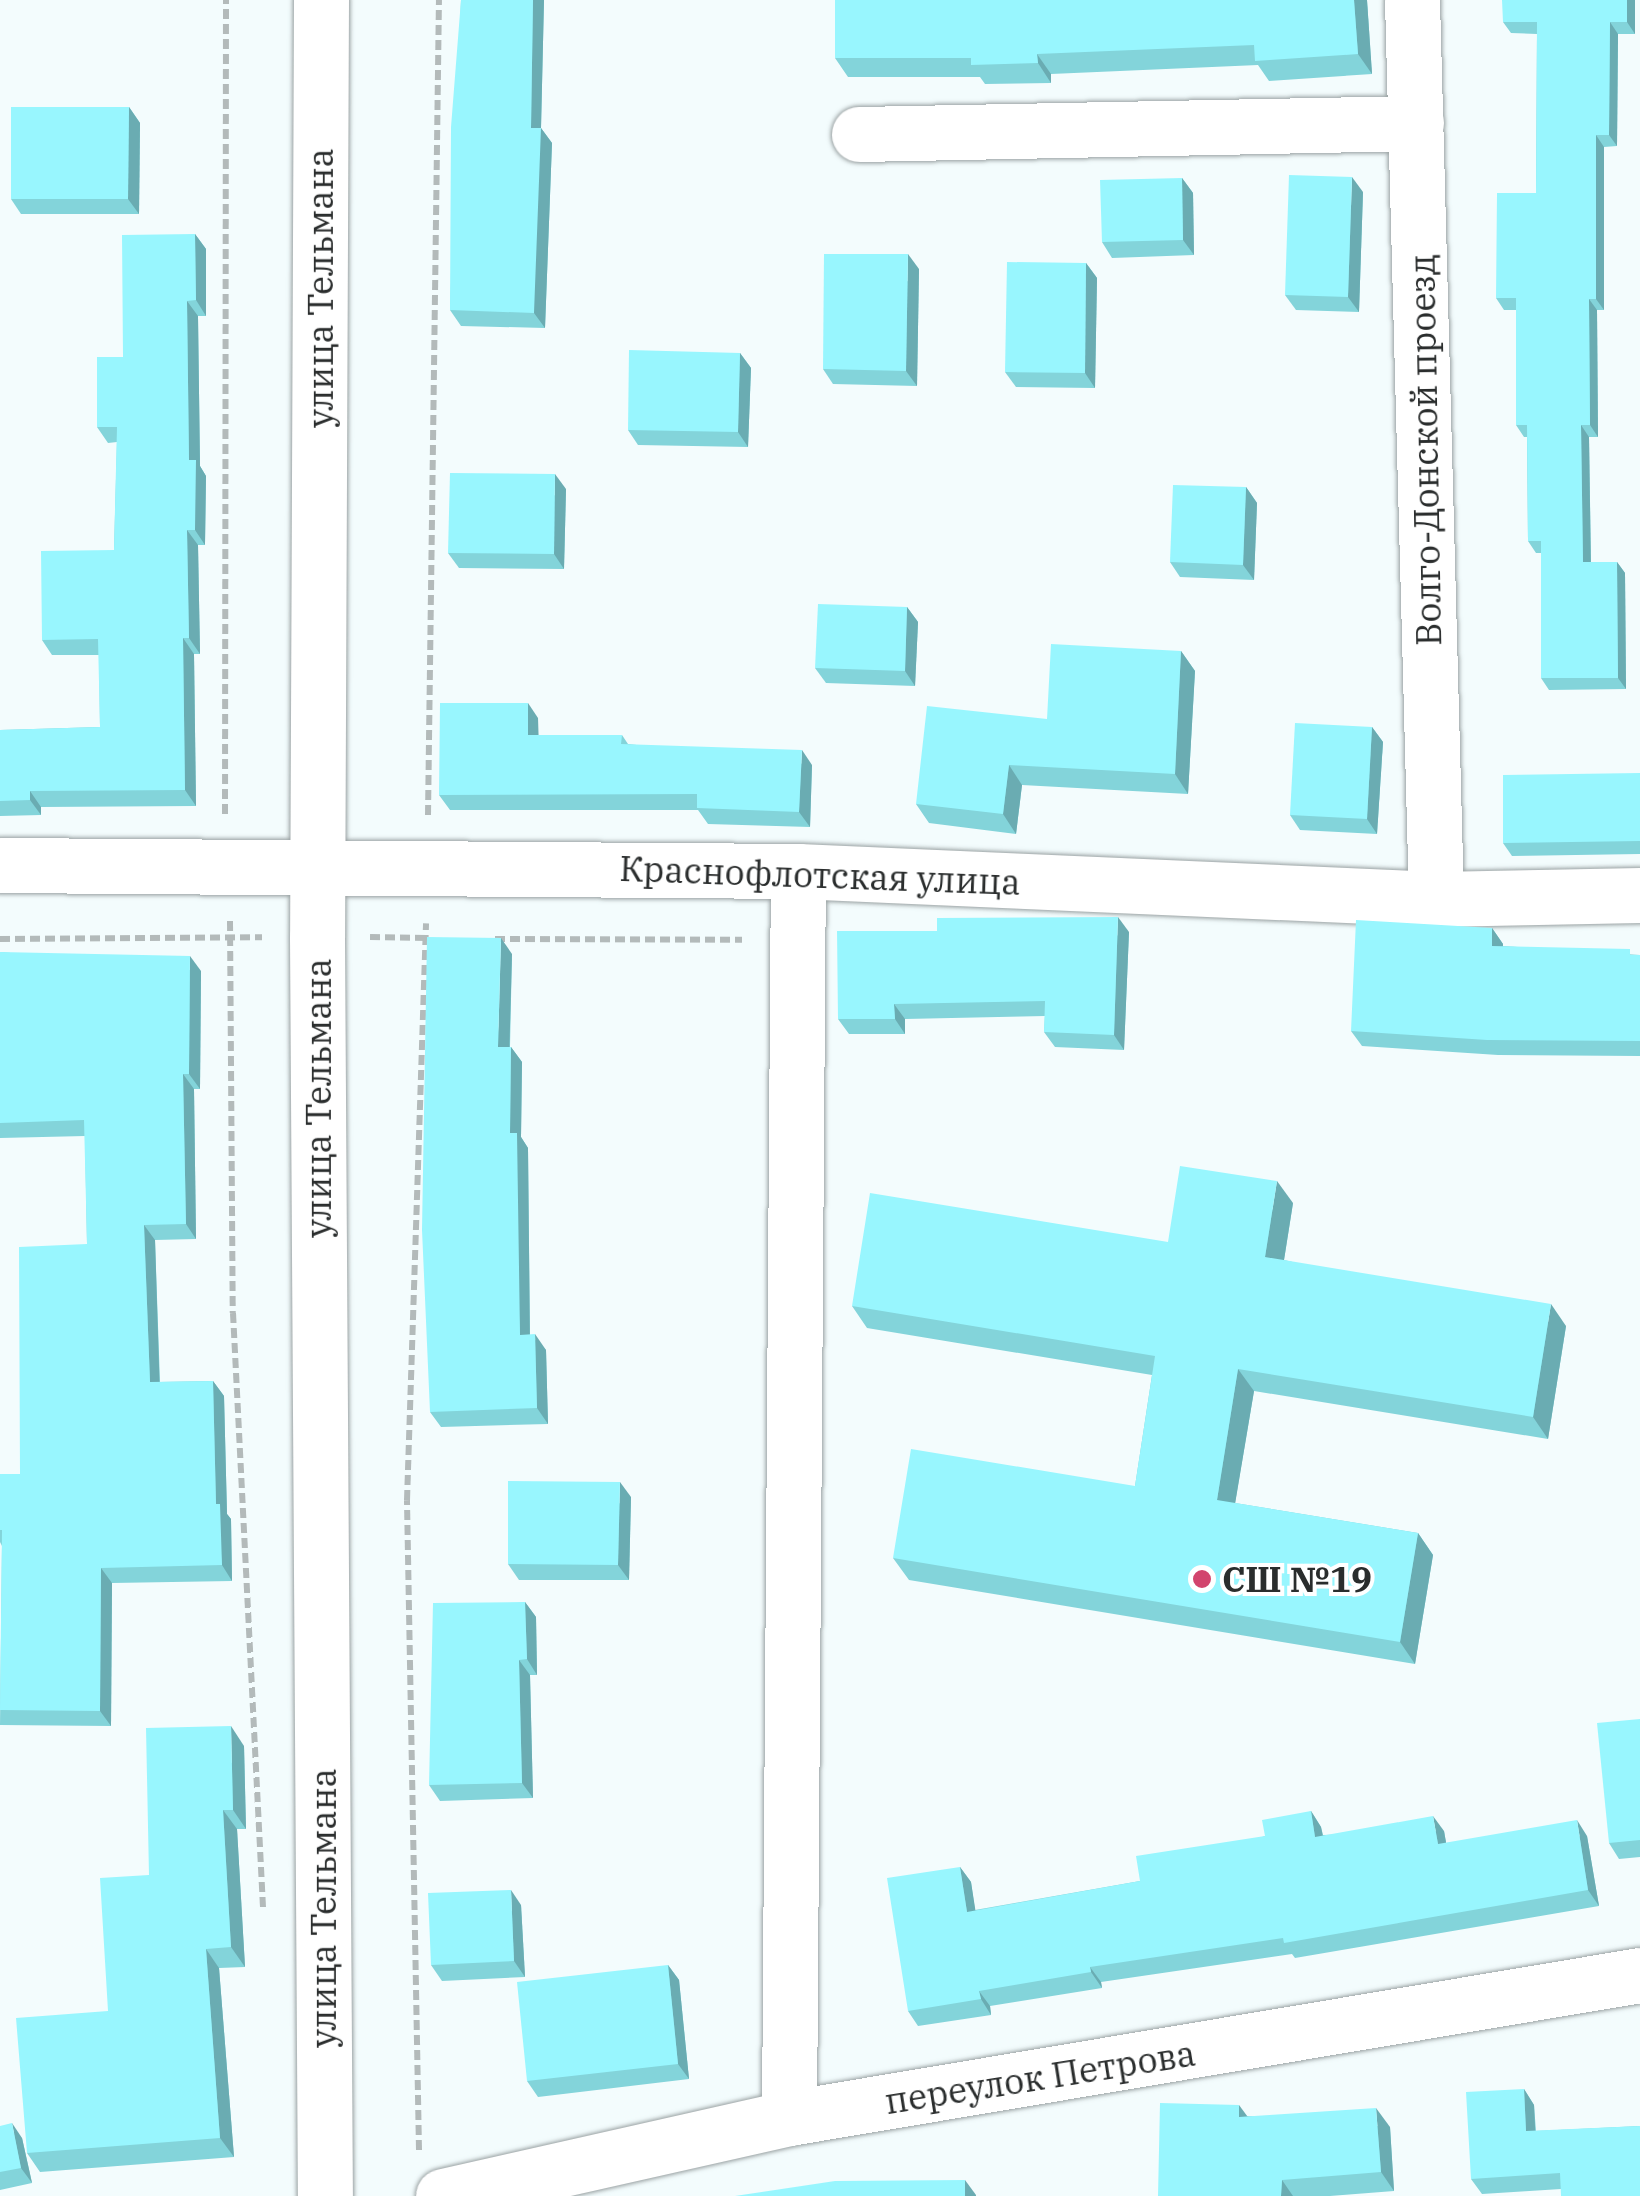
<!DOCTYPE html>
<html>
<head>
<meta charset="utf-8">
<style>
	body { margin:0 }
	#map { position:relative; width:1640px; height:2196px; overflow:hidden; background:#f3fcfd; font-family:"IBM Plex Serif",serif }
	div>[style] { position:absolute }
	.path>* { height:6px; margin-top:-3px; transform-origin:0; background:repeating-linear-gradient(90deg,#b3baba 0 10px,transparent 0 15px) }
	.roads { filter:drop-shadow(0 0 2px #9ba3a4) drop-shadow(0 0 2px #9ba3a4) }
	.minor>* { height:55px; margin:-27.5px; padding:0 27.5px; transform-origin:27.5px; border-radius:27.5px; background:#fff }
	.wall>* { inset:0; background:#83d4da }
	.shaded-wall>* { inset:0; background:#6aacb2 }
	.building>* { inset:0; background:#98f6fe }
	.dots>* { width:28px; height:28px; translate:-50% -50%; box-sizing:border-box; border:5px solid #fff; border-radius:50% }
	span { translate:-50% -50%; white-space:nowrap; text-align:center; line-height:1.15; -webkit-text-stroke:8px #fff; paint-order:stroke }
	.street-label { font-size:35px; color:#2a2d2d }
	.poi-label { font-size:35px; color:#2a2d2d; font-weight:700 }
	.left { translate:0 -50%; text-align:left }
</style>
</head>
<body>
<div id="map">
	<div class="path">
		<div style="left:225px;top:814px;width:814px;rotate:-89.93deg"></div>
		<div style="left:428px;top:815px;width:815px;rotate:-89.23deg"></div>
		<div style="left:230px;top:921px;width:392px;rotate:89.6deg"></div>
		<div style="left:233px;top:1313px;width:596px;rotate:87.11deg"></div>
		<div style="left:370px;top:937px;width:57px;rotate:1deg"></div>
		<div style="left:0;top:939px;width:262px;rotate:-0.4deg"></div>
		<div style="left:495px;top:939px;width:247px;rotate:0.2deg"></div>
		<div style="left:419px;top:2150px;width:650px;rotate:-91.06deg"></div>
		<div style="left:407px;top:1500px;width:577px;rotate:-88.11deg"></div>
	</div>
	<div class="roads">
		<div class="minor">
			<div style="left:321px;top:0;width:937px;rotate:90.24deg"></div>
			<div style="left:317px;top:937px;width:1259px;rotate:89.64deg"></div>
			<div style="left:1412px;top:0;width:899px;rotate:88.47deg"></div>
			<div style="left:859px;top:134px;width:557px;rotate:-1.13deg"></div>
			<div style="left:0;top:865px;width:798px;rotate:0.43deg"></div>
			<div style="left:798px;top:871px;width:639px;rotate:2.51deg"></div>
			<div style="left:1436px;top:899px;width:204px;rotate:-1.1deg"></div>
			<div style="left:789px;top:2118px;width:1247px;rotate:-89.59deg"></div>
			<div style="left:443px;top:2196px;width:355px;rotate:-12.7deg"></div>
			<div style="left:789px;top:2118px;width:863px;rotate:-9.54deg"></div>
		</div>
	</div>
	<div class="wall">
		<div style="clip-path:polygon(461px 0,544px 0,541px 128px,552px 143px,545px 328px,461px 326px,450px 310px)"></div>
		<div style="clip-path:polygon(1367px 0,1372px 74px,1269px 81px,1258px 65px,1051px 74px,1051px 83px,985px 84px,980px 77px,848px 77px,835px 58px)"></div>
		<div style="clip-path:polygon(1635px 0,1635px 34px,1618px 34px,1617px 146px,1604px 147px,1604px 310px,1597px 310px,1598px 437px,1589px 437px,1591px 562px,1617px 562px,1625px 573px,1626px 689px,1549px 690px,1541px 678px,1541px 553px,1536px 553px,1528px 541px,1527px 437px,1524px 437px,1516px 425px,1516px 310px,1504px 310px,1496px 298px,1536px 193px,1537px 34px,1511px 33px,1503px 22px)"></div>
		<div style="clip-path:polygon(129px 107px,140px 123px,139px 214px,21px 214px,11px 199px)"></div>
		<div style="clip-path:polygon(1182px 178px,1193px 193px,1194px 255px,1112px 258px,1102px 242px)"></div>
		<div style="clip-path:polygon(1363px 192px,1359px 312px,1296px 310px,1285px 295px)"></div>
		<div style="clip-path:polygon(195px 234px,206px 249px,206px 316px,198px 316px,200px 466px,206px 476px,205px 545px,198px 545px,200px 654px,194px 654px,196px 806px,41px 807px,41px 815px,0 816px,0 730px,100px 727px,99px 655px,52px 655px,42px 640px,114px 550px,117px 442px,108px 443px,97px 427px,123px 357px)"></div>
		<div style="clip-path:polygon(1086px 263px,1097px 278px,1095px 388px,1016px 387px,1005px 372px)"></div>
		<div style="clip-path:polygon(919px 269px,917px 386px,833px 384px,823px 369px)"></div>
		<div style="clip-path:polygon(740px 353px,751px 368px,748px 447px,638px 445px,628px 430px)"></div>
		<div style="clip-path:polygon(1246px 487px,1257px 503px,1254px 580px,1180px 577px,1170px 562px)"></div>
		<div style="clip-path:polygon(566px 489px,564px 569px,459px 568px,448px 553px)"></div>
		<div style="clip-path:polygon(907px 607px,918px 622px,915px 686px,826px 683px,815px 668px)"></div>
		<div style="clip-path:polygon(1181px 651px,1195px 671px,1188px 794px,1022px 785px,1016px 834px,929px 823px,916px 804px,1047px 719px)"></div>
		<div style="clip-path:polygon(538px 718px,538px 735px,622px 735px,628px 744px,812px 765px,810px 827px,708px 824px,698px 810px,450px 810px,439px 795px)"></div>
		<div style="clip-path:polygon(1372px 727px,1383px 742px,1377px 834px,1300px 830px,1290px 815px)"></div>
		<div style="clip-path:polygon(1640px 773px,1640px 854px,1512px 856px,1503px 843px)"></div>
		<div style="clip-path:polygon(1492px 928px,1503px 944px,1503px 946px,1640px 955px,1640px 1056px,1498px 1055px,1362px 1046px,1351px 1031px)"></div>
		<div style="clip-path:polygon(1129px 932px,1124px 1050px,1055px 1047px,1044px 1032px,1045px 1016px,905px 1019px,905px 1034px,849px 1034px,838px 1019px)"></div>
		<div style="clip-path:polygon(0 952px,201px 971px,200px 1089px,194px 1089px,196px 1239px,155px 1240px,160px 1382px,213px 1381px,224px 1396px,227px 1514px,231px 1519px,232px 1581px,112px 1583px,111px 1726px,0 1725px,2px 1546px,0 1542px,0 1474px,20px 1474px,87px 1244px,85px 1136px,0 1138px)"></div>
		<div style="clip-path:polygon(512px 954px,510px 1047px,511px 1047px,522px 1062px,521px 1137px,528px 1148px,530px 1335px,546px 1350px,548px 1424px,441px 1427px,430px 1412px)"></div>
		<div style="clip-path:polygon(1293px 1203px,1284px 1260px,1566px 1326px,1548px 1439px,1254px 1391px,1235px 1503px,1418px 1533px,1433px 1555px,1415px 1664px,909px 1580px,893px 1558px,1135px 1486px,1152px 1375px,867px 1328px,852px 1306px,1168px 1242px)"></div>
		<div style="clip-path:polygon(631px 1497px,629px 1580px,519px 1580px,508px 1564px)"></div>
		<div style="clip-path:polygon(525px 1602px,536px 1617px,537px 1675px,530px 1675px,533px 1798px,440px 1801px,429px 1785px)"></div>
		<div style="clip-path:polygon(1640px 1719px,1640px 1857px,1619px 1859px,1609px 1843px)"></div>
		<div style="clip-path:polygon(244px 1746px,246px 1829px,237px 1829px,245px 1967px,219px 1968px,234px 2157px,40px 2172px,27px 2153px,108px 2011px,149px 1875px)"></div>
		<div style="clip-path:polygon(1311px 1811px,1321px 1827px,1323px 1835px,1444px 1831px,1446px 1843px,1587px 1836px,1599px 1906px,1295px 1958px,1292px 1954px,1101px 1982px,1102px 1988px,990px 2006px,991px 2015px,918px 2026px,908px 2011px,960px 1867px,971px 1882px,975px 1910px,1140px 1881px,1265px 1836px)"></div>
		<div style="clip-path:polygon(521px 1905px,525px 1977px,442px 1981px,431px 1965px)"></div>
		<div style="clip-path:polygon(668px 1965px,679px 1980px,689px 2079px,538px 2097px,527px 2081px)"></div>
		<div style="clip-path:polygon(1524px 2089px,1534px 2105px,1536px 2131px,1640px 2126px,1561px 2189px,1482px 2194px,1471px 2179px)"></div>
		<div style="clip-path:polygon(1247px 2116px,1390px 2127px,1394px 2191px,1330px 2196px,1158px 2196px)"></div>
		<div style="clip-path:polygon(0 2126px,22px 2138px,32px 2183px,0 2190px)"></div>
	</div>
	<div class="shaded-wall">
		<div style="clip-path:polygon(533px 0,544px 0,541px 128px,552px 143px,545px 328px,534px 313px,531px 128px)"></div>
		<div style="clip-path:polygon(1354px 0,1367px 0,1372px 74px,1358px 54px)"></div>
		<div style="clip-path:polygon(1627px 0,1635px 0,1635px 34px,1627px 22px)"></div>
		<div style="clip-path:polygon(1610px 22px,1618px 34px,1617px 146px,1609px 135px)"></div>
		<div style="clip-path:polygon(1037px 54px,1051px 74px,1051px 83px,1038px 63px)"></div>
		<div style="clip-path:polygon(129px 107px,140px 123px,139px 214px,128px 199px)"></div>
		<div style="clip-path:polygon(1596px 135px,1604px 147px,1604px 310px,1596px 299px)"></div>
		<div style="clip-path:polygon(1352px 177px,1363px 192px,1359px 312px,1348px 297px)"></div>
		<div style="clip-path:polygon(1182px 178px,1193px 193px,1194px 255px,1183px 240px)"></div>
		<div style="clip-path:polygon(195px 234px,206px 249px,206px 316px,196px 300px)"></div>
		<div style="clip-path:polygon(908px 254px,919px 269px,917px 386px,906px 371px)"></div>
		<div style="clip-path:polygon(1086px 263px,1097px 278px,1095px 388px,1085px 373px)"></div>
		<div style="clip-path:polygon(1589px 299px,1597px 310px,1598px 437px,1590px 425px)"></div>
		<div style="clip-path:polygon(187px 301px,198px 316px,200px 466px,206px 476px,205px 545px,195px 530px,189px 460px)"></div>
		<div style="clip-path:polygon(740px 353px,751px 368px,748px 447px,738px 432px)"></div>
		<div style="clip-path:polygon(1581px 425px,1589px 437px,1591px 573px,1583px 562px)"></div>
		<div style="clip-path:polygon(555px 474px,566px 489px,564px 569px,554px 554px)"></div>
		<div style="clip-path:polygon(1246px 487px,1257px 503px,1254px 580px,1243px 565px)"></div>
		<div style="clip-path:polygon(187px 530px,198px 545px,200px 654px,189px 638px)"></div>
		<div style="clip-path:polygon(1617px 562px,1625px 573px,1626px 689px,1618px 678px)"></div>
		<div style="clip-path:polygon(907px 607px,918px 622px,915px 686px,905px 671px)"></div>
		<div style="clip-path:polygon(183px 638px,194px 654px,196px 806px,185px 790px)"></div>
		<div style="clip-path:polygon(1181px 651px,1195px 671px,1188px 794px,1175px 774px)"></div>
		<div style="clip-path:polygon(528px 703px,538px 718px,539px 750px,528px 735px)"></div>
		<div style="clip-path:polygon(1372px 727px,1383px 742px,1377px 834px,1367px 819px)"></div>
		<div style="clip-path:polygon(802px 750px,812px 765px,810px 827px,799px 812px)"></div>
		<div style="clip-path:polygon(1009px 765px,1022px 785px,1016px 834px,1003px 814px)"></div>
		<div style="clip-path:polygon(30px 791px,41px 807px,41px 815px,30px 800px)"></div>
		<div style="clip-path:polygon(1118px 917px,1129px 932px,1124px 1050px,1114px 1035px)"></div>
		<div style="clip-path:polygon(1492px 928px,1503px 944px,1502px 961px,1492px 946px)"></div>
		<div style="clip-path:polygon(501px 938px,512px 954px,509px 1062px,498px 1047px)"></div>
		<div style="clip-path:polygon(190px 956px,201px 971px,200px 1089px,189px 1074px)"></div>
		<div style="clip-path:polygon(894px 1004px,905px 1019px,905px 1034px,895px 1019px)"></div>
		<div style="clip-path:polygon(511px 1047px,522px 1062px,521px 1137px,528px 1148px,530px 1350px,520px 1335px,510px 1133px)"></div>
		<div style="clip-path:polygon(183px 1074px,194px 1089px,196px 1239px,186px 1224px)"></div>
		<div style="clip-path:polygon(1277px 1181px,1293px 1203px,1281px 1279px,1265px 1257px)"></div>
		<div style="clip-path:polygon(144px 1225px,155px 1240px,160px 1398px,150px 1382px)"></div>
		<div style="clip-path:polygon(1551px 1304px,1566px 1326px,1548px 1439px,1533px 1417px)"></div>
		<div style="clip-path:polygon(535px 1334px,546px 1350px,548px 1424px,537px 1408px)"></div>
		<div style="clip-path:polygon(1238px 1369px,1254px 1391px,1232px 1522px,1217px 1500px)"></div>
		<div style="clip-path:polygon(213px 1381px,224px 1396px,227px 1514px,231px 1519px,232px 1581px,222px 1565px,216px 1504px)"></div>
		<div style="clip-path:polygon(620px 1482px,631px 1497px,629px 1580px,618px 1565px)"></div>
		<div style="clip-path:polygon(1418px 1533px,1433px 1555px,1415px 1664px,1400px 1642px)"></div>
		<div style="clip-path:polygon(101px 1568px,112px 1583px,111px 1726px,100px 1711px)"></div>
		<div style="clip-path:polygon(525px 1602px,536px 1617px,537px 1675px,527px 1659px)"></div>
		<div style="clip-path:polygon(519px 1660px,530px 1675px,533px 1798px,522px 1783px)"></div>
		<div style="clip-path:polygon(231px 1726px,244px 1746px,246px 1829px,233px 1810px)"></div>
		<div style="clip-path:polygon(223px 1810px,237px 1829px,245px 1967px,231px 1947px)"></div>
		<div style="clip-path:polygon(1311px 1811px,1321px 1827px,1326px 1852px,1315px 1837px)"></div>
		<div style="clip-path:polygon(1433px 1816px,1444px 1831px,1449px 1859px,1438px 1844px)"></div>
		<div style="clip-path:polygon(1577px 1820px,1587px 1836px,1599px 1906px,1588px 1890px)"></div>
		<div style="clip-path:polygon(960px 1867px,971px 1882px,978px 1927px,967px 1912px)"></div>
		<div style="clip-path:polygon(511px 1890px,521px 1905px,525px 1977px,514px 1961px)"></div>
		<div style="clip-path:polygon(206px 1949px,219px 1968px,234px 2157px,220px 2138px)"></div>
		<div style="clip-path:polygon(668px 1965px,679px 1980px,689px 2079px,678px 2064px)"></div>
		<div style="clip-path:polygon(1090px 1967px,1101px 1982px,1102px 1988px,1091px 1972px)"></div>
		<div style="clip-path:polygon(979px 1991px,990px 2006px,991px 2015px,981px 1999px)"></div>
		<div style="clip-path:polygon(1524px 2089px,1534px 2105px,1536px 2147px,1526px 2131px)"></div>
		<div style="clip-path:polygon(1239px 2105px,1253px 2124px,1239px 2117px)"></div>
		<div style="clip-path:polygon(1376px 2108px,1390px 2127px,1394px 2191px,1381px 2172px)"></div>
		<div style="clip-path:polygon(12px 2123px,22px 2138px,32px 2183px,21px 2168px)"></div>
		<div style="clip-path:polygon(965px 2180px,976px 2195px,976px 2196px,965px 2196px)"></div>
		<div style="clip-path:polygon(1282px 2180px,1293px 2196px,1281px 2196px)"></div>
	</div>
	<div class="building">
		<div style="clip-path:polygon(461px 0,533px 0,531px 128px,541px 128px,534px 313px,450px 310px,451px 127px)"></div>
		<div style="clip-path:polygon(835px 0,1354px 0,1358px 54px,1255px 61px,1254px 45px,1037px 54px,1038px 63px,971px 65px,971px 58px,835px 58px)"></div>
		<div style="clip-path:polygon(1502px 0,1627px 0,1627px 22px,1610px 22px,1609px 135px,1596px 135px,1596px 299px,1589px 299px,1590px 425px,1581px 425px,1583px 562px,1617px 562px,1618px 678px,1541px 678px,1541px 541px,1528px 541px,1527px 425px,1516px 425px,1516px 298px,1496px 298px,1497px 193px,1536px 193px,1537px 22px,1503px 22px)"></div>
		<div style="clip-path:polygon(11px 107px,129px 107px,128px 199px,11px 199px)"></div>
		<div style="clip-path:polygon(1289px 175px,1352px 177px,1348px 297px,1285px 295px)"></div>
		<div style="clip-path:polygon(1182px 178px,1183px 240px,1102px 242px,1100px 180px)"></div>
		<div style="clip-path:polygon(195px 234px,196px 300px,187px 301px,189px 460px,196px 460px,195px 530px,187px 530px,189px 638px,183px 638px,185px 790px,30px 791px,30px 800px,0 801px,0 730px,100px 727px,98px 639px,42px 640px,41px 551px,114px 550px,117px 427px,97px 427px,97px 357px,123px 357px,122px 235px)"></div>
		<div style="clip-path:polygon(824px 254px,908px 254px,906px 371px,823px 369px)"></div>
		<div style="clip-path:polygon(1007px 262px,1086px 263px,1085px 373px,1005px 372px)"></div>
		<div style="clip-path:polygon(629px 350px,740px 353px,738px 432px,628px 430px)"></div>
		<div style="clip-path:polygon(450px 473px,555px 474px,554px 554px,448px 553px)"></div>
		<div style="clip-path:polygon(1173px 485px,1246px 487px,1243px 565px,1170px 562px)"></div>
		<div style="clip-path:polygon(818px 604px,907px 607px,905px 671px,815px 668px)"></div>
		<div style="clip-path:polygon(1051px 644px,1181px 651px,1175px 774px,1009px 765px,1003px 814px,916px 804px,927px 706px,1047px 719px)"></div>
		<div style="clip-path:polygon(440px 703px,528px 703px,528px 735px,622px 735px,621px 744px,802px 750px,799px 812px,697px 808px,697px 794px,439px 795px)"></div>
		<div style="clip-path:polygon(1295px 723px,1372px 727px,1367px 819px,1290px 815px)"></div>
		<div style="clip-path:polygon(1640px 773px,1640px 841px,1503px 843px,1503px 775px)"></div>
		<div style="clip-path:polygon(1118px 917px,1114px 1035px,1044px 1032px,1045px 1001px,894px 1004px,895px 1019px,838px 1019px,837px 931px,937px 931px,937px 918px)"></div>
		<div style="clip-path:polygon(1356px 920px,1492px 928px,1492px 946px,1630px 949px,1630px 955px,1640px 955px,1640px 1041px,1487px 1040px,1351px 1031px)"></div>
		<div style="clip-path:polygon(427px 937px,501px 938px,498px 1047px,511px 1047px,510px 1133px,517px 1133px,520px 1335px,535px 1334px,537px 1408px,430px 1412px,422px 1230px)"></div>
		<div style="clip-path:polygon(0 952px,190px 956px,189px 1074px,183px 1074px,186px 1224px,144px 1225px,150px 1382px,213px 1381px,216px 1504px,220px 1504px,222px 1565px,101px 1568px,100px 1711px,0 1710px,2px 1530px,0 1530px,0 1474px,20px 1474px,19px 1247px,87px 1244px,84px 1120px,0 1123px)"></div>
		<div style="clip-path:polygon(1180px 1166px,1277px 1181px,1265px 1257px,1551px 1304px,1533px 1417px,1238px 1369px,1217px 1500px,1418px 1533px,1400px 1642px,893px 1558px,911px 1449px,1135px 1486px,1155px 1356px,852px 1306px,870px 1193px,1168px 1242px)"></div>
		<div style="clip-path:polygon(508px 1481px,620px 1482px,618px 1565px,508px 1564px)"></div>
		<div style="clip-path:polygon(525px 1602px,527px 1659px,519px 1660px,522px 1783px,429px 1785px,433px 1603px)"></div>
		<div style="clip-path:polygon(1640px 1719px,1640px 1840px,1609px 1843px,1597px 1723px)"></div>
		<div style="clip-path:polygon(231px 1726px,233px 1810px,223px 1810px,231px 1947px,206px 1949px,220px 2138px,27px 2153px,16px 2018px,108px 2011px,100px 1878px,149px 1875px,146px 1728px)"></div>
		<div style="clip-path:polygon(1311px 1811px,1315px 1837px,1433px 1816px,1438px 1844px,1577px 1820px,1588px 1890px,1284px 1943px,1283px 1938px,1090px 1967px,1091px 1972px,979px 1991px,981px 1999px,908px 2011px,887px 1878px,960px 1867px,967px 1912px,1140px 1881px,1136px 1856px,1265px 1836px,1262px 1820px)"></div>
		<div style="clip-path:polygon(511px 1890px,514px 1961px,431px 1965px,428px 1893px)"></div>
		<div style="clip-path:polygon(668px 1965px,678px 2064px,527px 2081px,517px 1982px)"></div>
		<div style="clip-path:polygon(1524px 2089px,1526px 2131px,1640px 2126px,1640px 2196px,1561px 2196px,1560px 2173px,1471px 2179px,1466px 2092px)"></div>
		<div style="clip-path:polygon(1160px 2103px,1239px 2105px,1239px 2117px,1376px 2108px,1381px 2172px,1282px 2180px,1281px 2196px,1158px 2196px)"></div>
		<div style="clip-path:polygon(12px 2123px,21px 2168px,0 2172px,0 2126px)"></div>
		<div style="clip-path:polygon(965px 2180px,965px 2196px,735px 2196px,835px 2181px)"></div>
	</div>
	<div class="dots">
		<div style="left:1202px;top:1579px;background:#d2446d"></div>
	</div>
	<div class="street-label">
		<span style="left:320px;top:288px;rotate:-90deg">улица Тельмана</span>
		<span style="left:1425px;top:450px;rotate:-91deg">Волго-Донской проезд</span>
		<span style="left:820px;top:875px;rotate:2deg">Краснофлотская улица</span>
		<span style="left:318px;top:1098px;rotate:-90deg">улица Тельмана</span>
		<span style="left:323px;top:1908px;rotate:-90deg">улица Тельмана</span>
		<span style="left:1040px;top:2077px;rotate:-9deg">переулок Петрова</span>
	</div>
	<div class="poi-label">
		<span class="left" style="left:1222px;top:1579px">СШ №19</span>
	</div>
</div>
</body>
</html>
